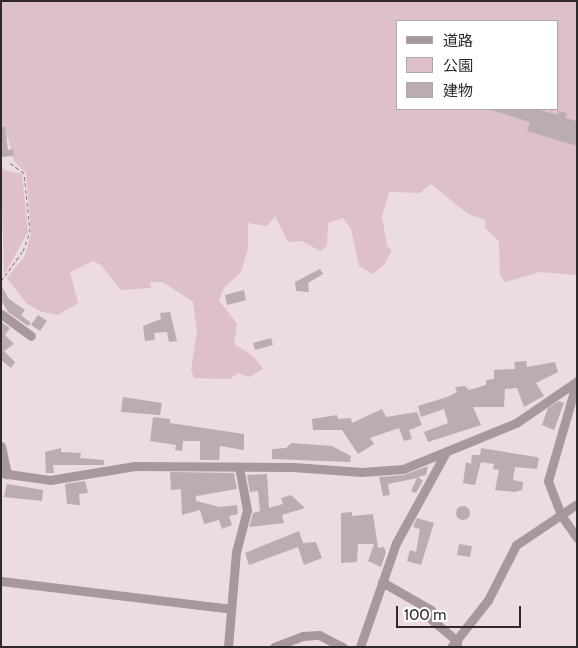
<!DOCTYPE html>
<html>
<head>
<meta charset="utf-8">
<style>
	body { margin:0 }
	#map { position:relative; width:578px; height:648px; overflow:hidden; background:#ecdbe2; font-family:Cabin,"Noto Sans JP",sans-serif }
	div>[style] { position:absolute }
	.green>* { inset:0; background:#debfcc }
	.building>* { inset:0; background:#bbabb2 }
	.round { border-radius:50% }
	.path>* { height:1px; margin-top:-0.5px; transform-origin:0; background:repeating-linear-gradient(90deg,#8b8085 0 4px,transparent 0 6.5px) }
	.minor>* { height:9px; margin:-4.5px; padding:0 4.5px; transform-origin:4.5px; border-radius:4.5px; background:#a8979e }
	span { translate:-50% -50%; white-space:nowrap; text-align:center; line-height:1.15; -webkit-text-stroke:4px #fff; paint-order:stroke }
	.frame { position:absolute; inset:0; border:2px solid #2f292c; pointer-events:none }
	.legend { position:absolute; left:396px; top:20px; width:162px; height:90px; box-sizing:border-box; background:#fff; border:1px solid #aca9ab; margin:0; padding:6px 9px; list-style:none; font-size:15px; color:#2f292c }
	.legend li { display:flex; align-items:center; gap:10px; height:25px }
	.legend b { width:25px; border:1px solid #aca9ab }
	.scale { position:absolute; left:396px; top:606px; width:125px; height:22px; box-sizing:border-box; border:2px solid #2f292c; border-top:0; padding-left:6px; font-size:15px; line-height:18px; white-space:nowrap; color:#2f292c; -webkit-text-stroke:4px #fff; paint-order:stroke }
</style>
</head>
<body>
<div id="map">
	<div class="green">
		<div style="clip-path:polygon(evenodd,1px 1px,577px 1px,577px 275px,540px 272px,505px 282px,500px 275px,499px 241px,485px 228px,486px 220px,468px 214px,431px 184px,420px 193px,389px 192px,382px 217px,387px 246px,392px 250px,384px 265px,373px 274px,359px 266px,351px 229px,343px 218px,328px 223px,327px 246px,320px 251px,302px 241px,288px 242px,275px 216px,267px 226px,248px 223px,248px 249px,241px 272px,224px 288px,219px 300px,237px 324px,234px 344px,253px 356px,263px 369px,250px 377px,238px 373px,230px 379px,194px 378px,191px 370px,197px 331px,193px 302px,163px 282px,150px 282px,151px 288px,121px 290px,101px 265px,93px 261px,70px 272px,78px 303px,58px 315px,42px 312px,27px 304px,7px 278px,25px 256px,31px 234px,26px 173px,14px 161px,8px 138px,1px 137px,1px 1px,397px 21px,557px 21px,557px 109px,397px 109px,397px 21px)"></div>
		<div style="clip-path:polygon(1px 163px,3px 170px,22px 174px,28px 232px,4px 275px)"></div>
	</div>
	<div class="building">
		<div style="clip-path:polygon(536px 109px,558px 115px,559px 111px,567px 113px,565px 118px,577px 121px,577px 146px,527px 131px,530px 122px,491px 110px)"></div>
		<div style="clip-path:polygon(1px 127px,5px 127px,8px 150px,13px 149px,14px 156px,1px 157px)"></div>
		<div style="clip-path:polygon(320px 269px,323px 274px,308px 283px,309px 292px,296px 291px,295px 282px)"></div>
		<div style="clip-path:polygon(1px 285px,9px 299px,25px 310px,21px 315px,31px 323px,28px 326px,8px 312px,1px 300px)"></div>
		<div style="clip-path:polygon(244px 290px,246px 300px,227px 305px,225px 295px)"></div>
		<div style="clip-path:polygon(170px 312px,177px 341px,169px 342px,167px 332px,154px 333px,155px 340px,145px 341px,143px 326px,161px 319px,160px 313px)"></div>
		<div style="clip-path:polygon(38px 315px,47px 321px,40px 331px,31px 325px)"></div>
		<div style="clip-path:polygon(1px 322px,10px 328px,5px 335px,14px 344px,4px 351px,15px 362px,11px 368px,1px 360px)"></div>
		<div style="clip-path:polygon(271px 338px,273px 345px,255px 350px,253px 343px)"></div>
		<div style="clip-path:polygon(526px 361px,527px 367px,555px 362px,558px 372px,536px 383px,544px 396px,524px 407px,517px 388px,505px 389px,504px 407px,473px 407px,481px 425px,428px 442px,424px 432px,448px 423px,444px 409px,421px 417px,418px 406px,447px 397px,457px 392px,455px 387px,465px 386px,469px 390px,486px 385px,486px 380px,494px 379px,494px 370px,515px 369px,514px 362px)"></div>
		<div style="clip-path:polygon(123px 397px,162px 403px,160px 415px,121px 412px)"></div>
		<div style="clip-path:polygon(559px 401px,564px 403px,554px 430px,542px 425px,548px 408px)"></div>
		<div style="clip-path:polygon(382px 409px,386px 417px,417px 412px,422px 425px,409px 430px,412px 439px,404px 441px,399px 428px,370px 438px,374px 444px,358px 454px,342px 430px,313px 430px,312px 419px,337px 415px,338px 419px,351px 418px,352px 423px)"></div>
		<div style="clip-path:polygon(153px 417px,170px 419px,170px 423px,244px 434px,244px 450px,220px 446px,219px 460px,200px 460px,200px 441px,183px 441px,182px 451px,175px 450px,176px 445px,150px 441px)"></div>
		<div style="clip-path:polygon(291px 443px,332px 446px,351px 456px,350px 462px,272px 459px,272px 449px,286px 448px)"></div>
		<div style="clip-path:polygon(61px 448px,61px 452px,81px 453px,80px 458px,104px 460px,104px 465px,53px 465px,54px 473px,46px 473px,45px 452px)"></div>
		<div style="clip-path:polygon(481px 448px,536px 457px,539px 458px,537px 469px,515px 467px,513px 480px,523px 482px,522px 490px,515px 492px,495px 490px,499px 470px,493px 469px,494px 464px,481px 462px,475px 485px,463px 483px,466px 462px,471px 464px,472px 455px,480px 455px)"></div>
		<div style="clip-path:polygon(428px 466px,426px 475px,418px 477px,423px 481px,416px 493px,411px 491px,417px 478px,388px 484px,390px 495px,383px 496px,379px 477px,404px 475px)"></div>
		<div style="clip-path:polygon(170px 472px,234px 473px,237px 489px,196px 496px,196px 501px,220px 507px,237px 505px,238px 514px,229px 516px,232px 525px,222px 529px,219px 520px,204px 524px,200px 510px,182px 515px,181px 489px,171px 490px)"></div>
		<div style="clip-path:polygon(267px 474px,269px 508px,283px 504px,281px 498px,291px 495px,305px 508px,282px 515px,284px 523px,249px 527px,253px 513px,260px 511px,258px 491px,250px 492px,247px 475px)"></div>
		<div style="clip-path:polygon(85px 481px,88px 493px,79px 494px,80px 505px,67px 504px,65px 484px)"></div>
		<div style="clip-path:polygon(7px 484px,43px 490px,42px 501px,4px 497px)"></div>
		<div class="round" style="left:456px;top:506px;width:14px;height:14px"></div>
		<div style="clip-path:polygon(352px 512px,352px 516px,373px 514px,378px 548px,384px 547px,386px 552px,381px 567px,368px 561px,374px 544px,358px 544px,357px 562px,341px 563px,341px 513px)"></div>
		<div style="clip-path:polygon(417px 518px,434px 523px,421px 565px,407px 561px,410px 550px,416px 552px,420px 529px,413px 527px)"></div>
		<div style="clip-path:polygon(299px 531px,303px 543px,316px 542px,322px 558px,304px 565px,298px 547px,249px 565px,245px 553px)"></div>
		<div style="clip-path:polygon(459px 544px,472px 546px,470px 557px,457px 555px)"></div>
	</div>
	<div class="path">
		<div style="left:1px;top:281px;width:37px;rotate:-54deg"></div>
		<div style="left:23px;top:251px;width:20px;rotate:-70deg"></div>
		<div style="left:30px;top:232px;width:59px;rotate:-95.8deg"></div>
		<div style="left:24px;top:173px;width:19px;rotate:-144deg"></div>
	</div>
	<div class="minor">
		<div style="left:1px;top:314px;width:37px;rotate:36deg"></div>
		<div style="left:577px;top:381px;width:104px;rotate:106.2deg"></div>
		<div style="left:548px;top:481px;width:36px;rotate:69deg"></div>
		<div style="left:561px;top:515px;width:28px;rotate:55deg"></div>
		<div style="left:1px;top:446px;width:29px;rotate:78deg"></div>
		<div style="left:1px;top:473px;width:49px;rotate:8.1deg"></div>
		<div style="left:50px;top:480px;width:86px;rotate:-9.4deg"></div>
		<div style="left:135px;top:466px;width:158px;rotate:0.4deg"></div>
		<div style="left:293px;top:467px;width:69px;rotate:4.1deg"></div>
		<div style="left:362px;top:472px;width:41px;rotate:-4.2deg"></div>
		<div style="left:403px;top:469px;width:122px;rotate:-22.2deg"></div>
		<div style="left:516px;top:423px;width:74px;rotate:-34.5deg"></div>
		<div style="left:1px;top:581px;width:232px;rotate:6.9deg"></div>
		<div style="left:382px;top:582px;width:56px;rotate:29.7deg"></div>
		<div style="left:431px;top:610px;width:10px;rotate:84deg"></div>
		<div style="left:432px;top:620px;width:33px;rotate:40deg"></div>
		<div style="left:457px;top:641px;width:6px;rotate:90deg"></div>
		<div style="left:228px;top:647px;width:95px;rotate:-85.2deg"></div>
		<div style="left:236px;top:552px;width:43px;rotate:-75.3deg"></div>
		<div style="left:247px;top:510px;width:44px;rotate:-100.5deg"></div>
		<div style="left:274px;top:647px;width:31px;rotate:-21deg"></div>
		<div style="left:303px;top:636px;width:16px;rotate:-4deg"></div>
		<div style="left:319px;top:635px;width:27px;rotate:27deg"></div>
		<div style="left:360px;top:647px;width:110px;rotate:-70.9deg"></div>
		<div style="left:396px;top:543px;width:102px;rotate:-61.2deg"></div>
		<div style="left:451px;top:647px;width:60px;rotate:-51.8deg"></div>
		<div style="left:488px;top:600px;width:62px;rotate:-63deg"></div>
		<div style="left:516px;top:545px;width:73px;rotate:-33.9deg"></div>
	</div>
	<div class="frame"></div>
	<ul class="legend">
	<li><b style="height:6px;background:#a8979e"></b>道路</li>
	<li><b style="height:14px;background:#debfcc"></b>公園</li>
	<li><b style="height:14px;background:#bbabb2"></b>建物</li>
	</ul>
	<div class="scale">100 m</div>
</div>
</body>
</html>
